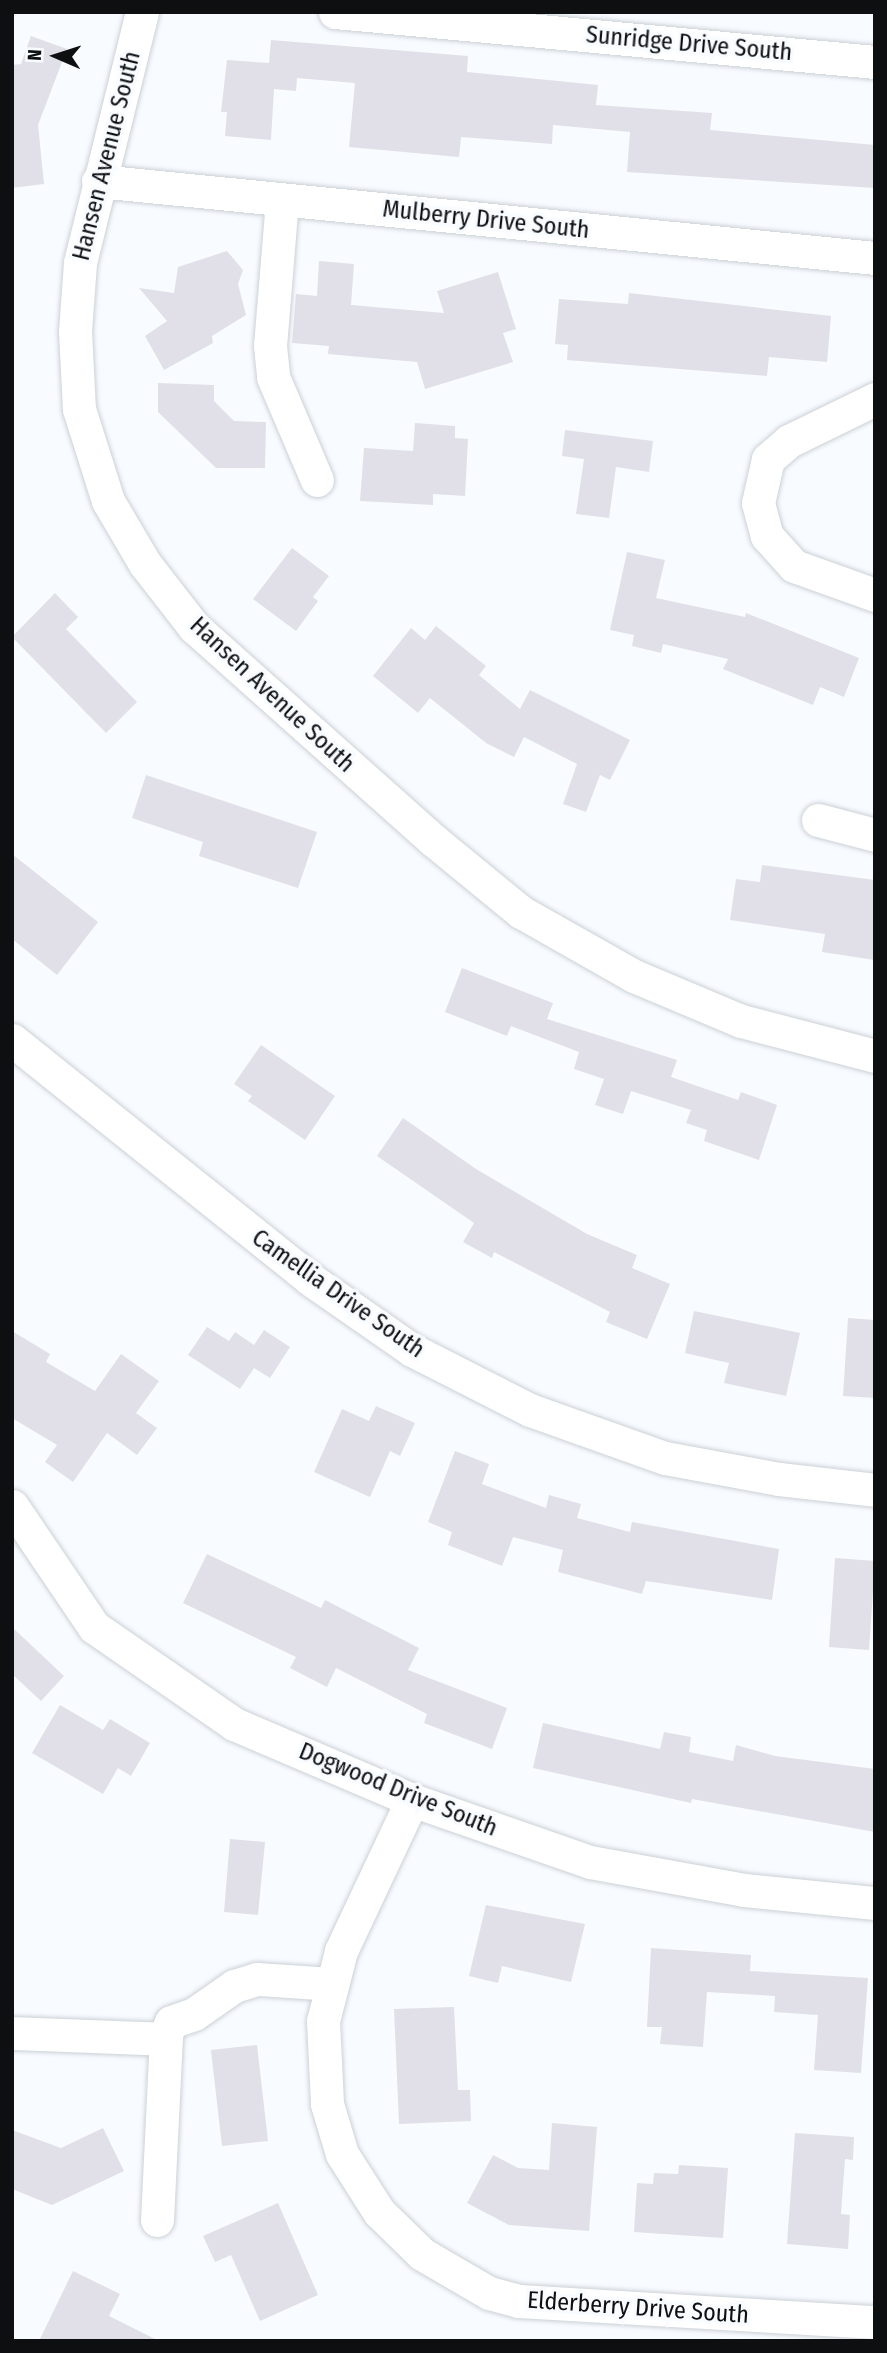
<!DOCTYPE html>
<html>
<head>
<meta charset="utf-8">
<style>
	body { margin:0 }
	#map { position:relative; width:887px; height:2353px; overflow:hidden; background:#f8fbff; font-family:"Fira Sans Condensed",sans-serif }
	div>[style] { position:absolute }
	.building>* { inset:0; background:#e1e0e8 }
	.roads { filter:drop-shadow(0 0 2px #cbd1d6) drop-shadow(0 0 2px #cbd1d6) }
	.minor>* { height:33px; margin:-16.5px; padding:0 16.5px; transform-origin:16.5px; border-radius:16.5px; background:#fff }
	span { translate:-50% -50%; white-space:nowrap; text-align:center; line-height:1.15; -webkit-text-stroke:7px #f8fbff; paint-order:stroke }
	.street-label { font-size:24px; color:#0d0f11 }
	.frame { position:absolute; inset:0; border:14px solid #0d0f11; pointer-events:none }
	.north { position:absolute; left:21px; top:21px; width:70px; height:70px; -webkit-text-stroke:5px #f8fbff; paint-order:stroke; rotate:273deg; font-size:19px; font-weight:700; line-height:28px; text-align:center; color:#0d0f11 }
	.north::after { content:''; display:block; margin:auto; width:24px; height:32px; background:#0d0f11; clip-path:polygon(50% 0,100% 100%,50% 72%,0 100%) }
</style>
</head>
<body>
<div id="map">
	<div class="building">
		<div style="clip-path:polygon(31px 36px,67px 49px,38px 125px,44px 184px,12px 188px,12px 65px,21px 64px)"></div>
		<div style="clip-path:polygon(271px 40px,468px 56px,467px 72px,598px 85px,596px 105px,712px 113px,710px 130px,875px 145px,875px 188px,627px 172px,630px 132px,553px 125px,552px 144px,461px 137px,459px 157px,349px 147px,355px 83px,297px 78px,296px 91px,274px 89px,271px 140px,225px 136px,227px 112px,221px 112px,227px 60px,269px 63px)"></div>
		<div style="clip-path:polygon(227px 251px,243px 270px,238px 284px,246px 315px,212px 336px,213px 343px,164px 370px,145px 336px,167px 321px,139px 288px,174px 293px,178px 267px)"></div>
		<div style="clip-path:polygon(319px 261px,354px 264px,351px 305px,444px 313px,437px 291px,498px 272px,516px 329px,503px 333px,513px 362px,425px 389px,417px 362px,328px 354px,329px 346px,292px 343px,296px 294px,317px 296px)"></div>
		<div style="clip-path:polygon(629px 293px,831px 316px,827px 362px,769px 357px,767px 376px,567px 360px,568px 345px,555px 344px,559px 299px,628px 304px)"></div>
		<div style="clip-path:polygon(158px 383px,214px 385px,214px 401px,234px 421px,266px 422px,265px 468px,216px 468px,158px 412px)"></div>
		<div style="clip-path:polygon(415px 423px,455px 426px,455px 438px,468px 439px,465px 496px,433px 494px,433px 505px,360px 501px,364px 448px,413px 451px)"></div>
		<div style="clip-path:polygon(565px 430px,653px 441px,649px 472px,616px 467px,609px 518px,576px 514px,584px 459px,562px 456px)"></div>
		<div style="clip-path:polygon(292px 548px,329px 576px,313px 597px,318px 601px,296px 631px,253px 599px)"></div>
		<div style="clip-path:polygon(627px 552px,665px 560px,656px 598px,745px 617px,746px 613px,859px 658px,844px 697px,820px 687px,813px 705px,723px 669px,728px 659px,663px 644px,661px 653px,632px 646px,634px 635px,610px 630px)"></div>
		<div style="clip-path:polygon(55px 593px,78px 617px,66px 629px,137px 702px,106px 733px,12px 637px)"></div>
		<div style="clip-path:polygon(436px 626px,486px 666px,479px 675px,520px 709px,530px 690px,630px 740px,610px 780px,600px 775px,586px 812px,563px 804px,577px 764px,524px 737px,514px 757px,486px 743px,430px 698px,418px 713px,373px 676px,411px 628px,425px 640px)"></div>
		<div style="clip-path:polygon(146px 775px,317px 832px,298px 888px,199px 856px,203px 842px,132px 818px)"></div>
		<div style="clip-path:polygon(12px 854px,98px 922px,57px 975px,12px 939px)"></div>
		<div style="clip-path:polygon(762px 865px,875px 880px,875px 960px,822px 952px,825px 934px,730px 920px,736px 879px,760px 882px)"></div>
		<div style="clip-path:polygon(462px 968px,553px 1003px,547px 1019px,677px 1060px,671px 1077px,738px 1100px,741px 1092px,777px 1105px,759px 1160px,704px 1141px,707px 1130px,686px 1123px,691px 1110px,631px 1091px,623px 1114px,595px 1105px,604px 1079px,574px 1069px,579px 1052px,511px 1026px,507px 1036px,445px 1012px)"></div>
		<div style="clip-path:polygon(261px 1045px,335px 1096px,305px 1140px,248px 1101px,252px 1096px,234px 1084px)"></div>
		<div style="clip-path:polygon(403px 1118px,476px 1169px,587px 1234px,637px 1255px,632px 1268px,670px 1284px,647px 1339px,606px 1322px,610px 1312px,494px 1252px,492px 1258px,463px 1242px,474px 1223px,377px 1156px)"></div>
		<div style="clip-path:polygon(694px 1311px,800px 1333px,786px 1396px,724px 1383px,729px 1363px,685px 1353px)"></div>
		<div style="clip-path:polygon(848px 1318px,875px 1320px,875px 1398px,843px 1396px)"></div>
		<div style="clip-path:polygon(207px 1327px,229px 1341px,235px 1332px,254px 1345px,264px 1330px,290px 1347px,270px 1378px,254px 1368px,240px 1389px,188px 1355px)"></div>
		<div style="clip-path:polygon(12px 1331px,50px 1354px,46px 1362px,95px 1391px,121px 1354px,159px 1381px,136px 1413px,157px 1428px,137px 1455px,107px 1433px,73px 1482px,45px 1462px,57px 1445px,12px 1418px)"></div>
		<div style="clip-path:polygon(376px 1406px,415px 1423px,400px 1456px,390px 1451px,370px 1497px,314px 1472px,342px 1409px,369px 1421px)"></div>
		<div style="clip-path:polygon(455px 1451px,489px 1464px,482px 1484px,546px 1508px,549px 1495px,581px 1504px,577px 1518px,630px 1532px,632px 1522px,779px 1549px,772px 1600px,646px 1581px,642px 1594px,558px 1572px,563px 1550px,513px 1537px,502px 1566px,448px 1545px,452px 1532px,428px 1522px)"></div>
		<div style="clip-path:polygon(207px 1554px,321px 1608px,325px 1600px,419px 1648px,408px 1670px,507px 1708px,492px 1749px,424px 1723px,427px 1714px,336px 1668px,327px 1687px,290px 1668px,296px 1657px,183px 1603px)"></div>
		<div style="clip-path:polygon(835px 1558px,875px 1561px,869px 1650px,829px 1647px)"></div>
		<div style="clip-path:polygon(12px 1627px,64px 1676px,41px 1701px,12px 1674px)"></div>
		<div style="clip-path:polygon(60px 1705px,103px 1730px,110px 1719px,150px 1743px,131px 1776px,118px 1768px,103px 1794px,32px 1753px)"></div>
		<div style="clip-path:polygon(543px 1723px,660px 1749px,664px 1732px,691px 1737px,689px 1752px,733px 1761px,736px 1745px,775px 1756px,875px 1769px,875px 1832px,692px 1799px,691px 1803px,533px 1768px)"></div>
		<div style="clip-path:polygon(230px 1839px,265px 1842px,258px 1915px,224px 1912px)"></div>
		<div style="clip-path:polygon(486px 1905px,585px 1924px,571px 1982px,502px 1966px,498px 1983px,469px 1976px)"></div>
		<div style="clip-path:polygon(651px 1948px,751px 1955px,750px 1971px,868px 1978px,861px 2073px,814px 2070px,818px 2015px,774px 2012px,775px 1996px,707px 1992px,703px 2047px,660px 2044px,662px 2027px,647px 2027px)"></div>
		<div style="clip-path:polygon(454px 2007px,458px 2090px,470px 2090px,471px 2121px,399px 2124px,394px 2009px)"></div>
		<div style="clip-path:polygon(257px 2045px,268px 2141px,222px 2146px,211px 2050px)"></div>
		<div style="clip-path:polygon(552px 2123px,597px 2127px,589px 2231px,509px 2225px,467px 2203px,493px 2155px,518px 2168px,549px 2170px)"></div>
		<div style="clip-path:polygon(103px 2128px,124px 2171px,52px 2205px,12px 2189px,12px 2130px,61px 2148px)"></div>
		<div style="clip-path:polygon(795px 2133px,854px 2137px,853px 2160px,845px 2159px,841px 2214px,850px 2215px,848px 2249px,787px 2244px)"></div>
		<div style="clip-path:polygon(679px 2165px,728px 2168px,723px 2238px,634px 2232px,637px 2183px,653px 2184px,654px 2173px,678px 2174px)"></div>
		<div style="clip-path:polygon(278px 2203px,318px 2295px,260px 2321px,231px 2255px,215px 2262px,203px 2236px)"></div>
		<div style="clip-path:polygon(73px 2271px,120px 2294px,109px 2316px,159px 2341px,39px 2341px)"></div>
	</div>
	<div class="roads">
		<div class="minor">
			<div style="left:142px;top:12px;width:259px;rotate:103.9deg"></div>
			<div style="left:80px;top:263px;width:68px;rotate:94.2deg"></div>
			<div style="left:75px;top:331px;width:78px;rotate:87.1deg"></div>
			<div style="left:79px;top:409px;width:96px;rotate:72.5deg"></div>
			<div style="left:108px;top:501px;width:73px;rotate:59.6deg"></div>
			<div style="left:145px;top:564px;width:80px;rotate:52.1deg"></div>
			<div style="left:194px;top:627px;width:320px;rotate:41.7deg"></div>
			<div style="left:433px;top:840px;width:114px;rotate:39.3deg"></div>
			<div style="left:521px;top:912px;width:130px;rotate:29.5deg"></div>
			<div style="left:634px;top:976px;width:116px;rotate:22.8deg"></div>
			<div style="left:741px;top:1021px;width:138px;rotate:14.6deg"></div>
			<div style="left:335px;top:12px;width:542px;rotate:5.29deg"></div>
			<div style="left:98px;top:181px;width:781px;rotate:5.66deg"></div>
			<div style="left:282px;top:200px;width:146px;rotate:94.7deg"></div>
			<div style="left:270px;top:346px;width:31px;rotate:84deg"></div>
			<div style="left:273px;top:377px;width:112px;rotate:66.9deg"></div>
			<div style="left:875px;top:399px;width:96px;rotate:154deg"></div>
			<div style="left:789px;top:441px;width:28px;rotate:139deg"></div>
			<div style="left:768px;top:459px;width:45px;rotate:102.8deg"></div>
			<div style="left:758px;top:503px;width:34px;rotate:75deg"></div>
			<div style="left:767px;top:536px;width:40px;rotate:48deg"></div>
			<div style="left:794px;top:566px;width:86px;rotate:19.7deg"></div>
			<div style="left:818px;top:820px;width:59px;rotate:14.7deg"></div>
			<div style="left:12px;top:1040px;width:382px;rotate:38.7deg"></div>
			<div style="left:310px;top:1279px;width:124px;rotate:34.8deg"></div>
			<div style="left:412px;top:1350px;width:132px;rotate:27deg"></div>
			<div style="left:530px;top:1410px;width:143px;rotate:19.6deg"></div>
			<div style="left:665px;top:1458px;width:116px;rotate:10.4deg"></div>
			<div style="left:779px;top:1479px;width:97px;rotate:6.5deg"></div>
			<div style="left:12px;top:1506px;width:146px;rotate:55.9deg"></div>
			<div style="left:94px;top:1627px;width:170px;rotate:34.7deg"></div>
			<div style="left:234px;top:1724px;width:194px;rotate:23.1deg"></div>
			<div style="left:412px;top:1800px;width:188px;rotate:19.2deg"></div>
			<div style="left:590px;top:1862px;width:157px;rotate:10.3deg"></div>
			<div style="left:744px;top:1890px;width:132px;rotate:5.7deg"></div>
			<div style="left:412px;top:1800px;width:167px;rotate:115.2deg"></div>
			<div style="left:341px;top:1951px;width:72px;rotate:104.4deg"></div>
			<div style="left:323px;top:2021px;width:83px;rotate:87.2deg"></div>
			<div style="left:327px;top:2104px;width:52px;rotate:73.3deg"></div>
			<div style="left:342px;top:2154px;width:69px;rotate:57.5deg"></div>
			<div style="left:379px;top:2212px;width:60px;rotate:44.3deg"></div>
			<div style="left:422px;top:2254px;width:78px;rotate:30.2deg"></div>
			<div style="left:489px;top:2293px;width:31px;rotate:15deg"></div>
			<div style="left:519px;top:2301px;width:357px;rotate:3.4deg"></div>
			<div style="left:12px;top:2033px;width:154px;rotate:2.2deg"></div>
			<div style="left:157px;top:2220px;width:186px;rotate:-87.2deg"></div>
			<div style="left:166px;top:2034px;width:13px;rotate:-67deg"></div>
			<div style="left:171px;top:2022px;width:24px;rotate:-19deg"></div>
			<div style="left:194px;top:2014px;width:49px;rotate:-35deg"></div>
			<div style="left:234px;top:1986px;width:24px;rotate:-17deg"></div>
			<div style="left:257px;top:1979px;width:75px;rotate:3.8deg"></div>
		</div>
	</div>
	<div class="street-label">
		<span style="left:689px;top:44px;rotate:5deg">Sunridge Drive South</span>
		<span style="left:107px;top:156px;rotate:-76deg">Hansen Avenue South</span>
		<span style="left:486px;top:220px;rotate:6deg">Mulberry Drive South</span>
		<span style="left:272px;top:695px;rotate:43deg">Hansen Avenue South</span>
		<span style="left:338px;top:1294px;rotate:35deg">Camellia Drive South</span>
		<span style="left:398px;top:1790px;rotate:22deg">Dogwood Drive South</span>
		<span style="left:638px;top:2308px;rotate:4deg">Elderberry Drive South</span>
	</div>
	<div class="frame"></div>
	<div class="north">N</div>
</div>
</body>
</html>
